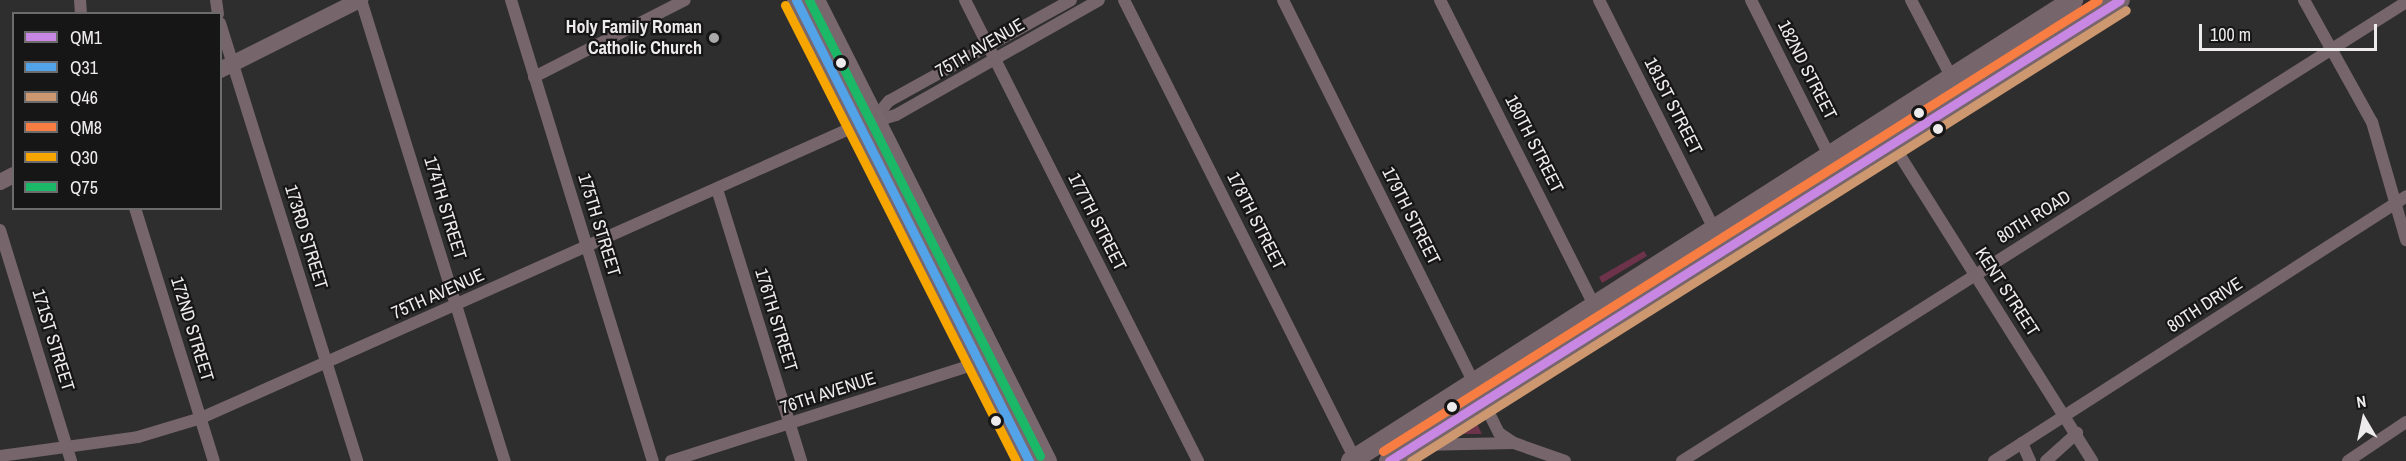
<!DOCTYPE html>
<html>
<head>
<meta charset="utf-8">
<style>
	body { margin:0 }
	#map { position:relative; width:2406px; height:461px; overflow:hidden; background:#2f2e2e; font-family:"Archivo Narrow",sans-serif }
	div>[style] { position:absolute }
	.green>* { inset:0; background:#6d334a }
	.minor>* { height:12px; margin:-6px; padding:0 6px; transform-origin:6px; border-radius:6px; background:#76666b }
	.tertiary>* { height:16px; margin:-8px; padding:0 8px; transform-origin:8px; border-radius:8px; background:#76666b }
	.secondary>* { height:18px; margin:-9px; padding:0 9px; transform-origin:9px; border-radius:9px; background:#78686e }
	.primary>* { height:20px; margin:-10px; padding:0 10px; transform-origin:10px; border-radius:10px; background:#76656b }
	.bus-1>* { height:9px; margin:-4.5px; padding:0 4.5px; transform-origin:4.5px; border-radius:4.5px; background:#c787e3 }
	.bus-2>* { height:9px; margin:-4.5px; padding:0 4.5px; transform-origin:4.5px; border-radius:4.5px; background:#53a3e8 }
	.bus-3>* { height:9px; margin:-4.5px; padding:0 4.5px; transform-origin:4.5px; border-radius:4.5px; background:#cd976f }
	.bus-4>* { height:9px; margin:-4.5px; padding:0 4.5px; transform-origin:4.5px; border-radius:4.5px; background:#f77d43 }
	.bus-5>* { height:9px; margin:-4.5px; padding:0 4.5px; transform-origin:4.5px; border-radius:4.5px; background:#f7a600 }
	.bus-6>* { height:9px; margin:-4.5px; padding:0 4.5px; transform-origin:4.5px; border-radius:4.5px; background:#1ab867 }
	.dots>* { width:16px; height:16px; translate:-50% -50%; box-sizing:border-box; border:3px solid #171616; border-radius:50% }
	span { translate:-50% -50%; white-space:nowrap; text-align:center; line-height:1.15; -webkit-text-stroke:4.5px #171616; paint-order:stroke }
	.poi-label { font-size:18px; color:#eeebec; font-weight:700 }
	.right { translate:-100% -50%; text-align:right }
	.street-label { font-size:18px; color:#eeebec }
	.legend { position:absolute; left:12px; top:12px; width:210px; height:198px; box-sizing:border-box; background:#171616; border:2px solid #6d6b6c; margin:0; padding:8px 10px; list-style:none; font-size:18px; color:#eeebec }
	.legend li { display:flex; align-items:center; gap:12px; height:30px }
	.legend b { width:30px; border:2px solid #6d6b6c }
	.north { position:absolute; left:2334px; top:389px; width:60px; height:60px; -webkit-text-stroke:4px #171616; paint-order:stroke; rotate:351deg; font-size:16px; font-weight:700; line-height:24px; text-align:center; color:#eeebec }
	.north::after { content:''; display:block; margin:auto; width:21px; height:27px; background:#eeebec; clip-path:polygon(50% 0,100% 100%,50% 72%,0 100%) }
	.scale { position:absolute; left:2199px; top:24px; width:178px; height:27px; box-sizing:border-box; border:3px solid #eeebec; border-top:0; padding-left:8px; font-size:18px; line-height:21px; white-space:nowrap; color:#eeebec; -webkit-text-stroke:4px #171616; paint-order:stroke }
</style>
</head>
<body>
<div id="map">
	<div class="green">
		<div style="clip-path:polygon(1644px 251px,1647px 256px,1602px 283px,1599px 277px)"></div>
		<div style="clip-path:polygon(1475px 420px,1482px 434px,1456px 434px,1456px 431px)"></div>
	</div>
	<div class="minor">
		<div style="left:80px;top:0;width:14px;rotate:86deg"></div>
		<div style="left:216px;top:0;width:14px;rotate:82deg"></div>
		<div style="left:361px;top:0;width:483px;rotate:72.7deg"></div>
		<div style="left:511px;top:0;width:482px;rotate:72.9deg"></div>
		<div style="left:965px;top:0;width:517px;rotate:63.19deg"></div>
		<div style="left:1124px;top:0;width:514px;rotate:63.29deg"></div>
		<div style="left:1283px;top:0;width:484px;rotate:63.5deg"></div>
		<div style="left:1499px;top:433px;width:18px;rotate:34deg"></div>
		<div style="left:1440px;top:0;width:342px;rotate:63.2deg"></div>
		<div style="left:1599px;top:0;width:256px;rotate:63.3deg"></div>
		<div style="left:1751px;top:0;width:176px;rotate:63.3deg"></div>
		<div style="left:1911px;top:0;width:88px;rotate:62.3deg"></div>
		<div style="left:2304px;top:0;width:140px;rotate:60.9deg"></div>
		<div style="left:2372px;top:122px;width:123px;rotate:73.9deg"></div>
		<div style="left:220px;top:23px;width:459px;rotate:72.6deg"></div>
		<div style="left:534px;top:77px;width:169px;rotate:-27deg"></div>
		<div style="left:875px;top:118px;width:22px;rotate:-51deg"></div>
		<div style="left:889px;top:101px;width:208px;rotate:-29deg"></div>
		<div style="left:1892px;top:143px;width:376px;rotate:57.8deg"></div>
		<div style="left:717px;top:189px;width:285px;rotate:72.8deg"></div>
		<div style="left:135px;top:208px;width:265px;rotate:72.7deg"></div>
		<div style="left:0;top:230px;width:242px;rotate:72.9deg"></div>
		<div style="left:2022px;top:443px;width:20px;rotate:66deg"></div>
		<div style="left:1419px;top:445px;width:95px;rotate:-1.2deg"></div>
		<div style="left:1514px;top:443px;width:54px;rotate:19.4deg"></div>
		<div style="left:0;top:456px;width:139px;rotate:-7.8deg"></div>
		<div style="left:138px;top:437px;width:66px;rotate:-16.8deg"></div>
		<div style="left:201px;top:418px;width:707px;rotate:-24.03deg"></div>
		<div style="left:847px;top:130px;width:51px;rotate:-17deg"></div>
		<div style="left:896px;top:115px;width:233px;rotate:-29.5deg"></div>
		<div style="left:671px;top:461px;width:329px;rotate:-17.7deg"></div>
		<div style="left:1682px;top:461px;width:857px;rotate:-32.37deg"></div>
		<div style="left:1994px;top:461px;width:490px;rotate:-32.7deg"></div>
		<div style="left:2046px;top:461px;width:42px;rotate:-42.1deg"></div>
		<div style="left:2348px;top:461px;width:70px;rotate:-33.9deg"></div>
	</div>
	<div class="tertiary">
		<div style="left:220px;top:70px;width:157px;rotate:-26.6deg"></div>
		<div style="left:0;top:182px;width:16px;rotate:-27deg"></div>
	</div>
	<div class="secondary">
		<div style="left:796px;top:0;width:517px;rotate:63.19deg"></div>
		<div style="left:816px;top:0;width:516px;rotate:63.29deg"></div>
	</div>
	<div class="primary">
		<div style="left:1351px;top:461px;width:857px;rotate:-32.56deg"></div>
		<div style="left:1389px;top:461px;width:864px;rotate:-32.24deg"></div>
	</div>
	<div class="bus-1">
		<div style="left:1389px;top:461px;width:864px;rotate:-32.24deg"></div>
	</div>
	<div class="bus-2">
		<div style="left:796px;top:0;width:517px;rotate:63.19deg"></div>
	</div>
	<div class="bus-3">
		<div style="left:1411px;top:461px;width:845px;rotate:-32.24deg"></div>
	</div>
	<div class="bus-4">
		<div style="left:1383px;top:451px;width:845px;rotate:-32.24deg"></div>
	</div>
	<div class="bus-5">
		<div style="left:785px;top:5px;width:511px;rotate:63.13deg"></div>
	</div>
	<div class="bus-6">
		<div style="left:809px;top:0;width:511px;rotate:63.13deg"></div>
	</div>
	<div class="dots">
		<div style="left:714px;top:38px;background:#aba9aa"></div>
		<div style="left:841px;top:63px;background:#eeebec"></div>
		<div style="left:1919px;top:113px;background:#eeebec"></div>
		<div style="left:1938px;top:129px;background:#eeebec"></div>
		<div style="left:1452px;top:407px;background:#eeebec"></div>
		<div style="left:996px;top:421px;background:#eeebec"></div>
	</div>
	<div class="poi-label">
		<span class="right" style="left:702px;top:38px">Holy Family Roman<br>Catholic Church</span>
	</div>
	<div class="street-label">
		<span style="left:980px;top:48px;rotate:-30deg">75TH AVENUE</span>
		<span style="left:1807px;top:70px;rotate:63deg">182ND STREET</span>
		<span style="left:1673px;top:106px;rotate:63deg">181ST STREET</span>
		<span style="left:1534px;top:144px;rotate:63deg">180TH STREET</span>
		<span style="left:445px;top:208px;rotate:73deg">174TH STREET</span>
		<span style="left:1411px;top:216px;rotate:63deg">179TH STREET</span>
		<span style="left:2034px;top:217px;rotate:-32deg">80TH ROAD</span>
		<span style="left:1256px;top:221px;rotate:63deg">178TH STREET</span>
		<span style="left:1097px;top:222px;rotate:63deg">177TH STREET</span>
		<span style="left:599px;top:225px;rotate:73deg">175TH STREET</span>
		<span style="left:306px;top:237px;rotate:73deg">173RD STREET</span>
		<span style="left:2007px;top:292px;rotate:57deg">KENT STREET</span>
		<span style="left:438px;top:294px;rotate:-24deg">75TH AVENUE</span>
		<span style="left:2205px;top:305px;rotate:-33deg">80TH DRIVE</span>
		<span style="left:776px;top:320px;rotate:73deg">176TH STREET</span>
		<span style="left:192px;top:329px;rotate:73deg">172ND STREET</span>
		<span style="left:53px;top:340px;rotate:73deg">171ST STREET</span>
		<span style="left:828px;top:393px;rotate:-18deg">76TH AVENUE</span>
	</div>
	<ul class="legend">
	<li><b style="height:8px;background:#c787e3"></b>QM1</li>
	<li><b style="height:8px;background:#53a3e8"></b>Q31</li>
	<li><b style="height:8px;background:#cd976f"></b>Q46</li>
	<li><b style="height:8px;background:#f77d43"></b>QM8</li>
	<li><b style="height:8px;background:#f7a600"></b>Q30</li>
	<li><b style="height:8px;background:#1ab867"></b>Q75</li>
	</ul>
	<div class="north">N</div>
	<div class="scale">100 m</div>
</div>
</body>
</html>
